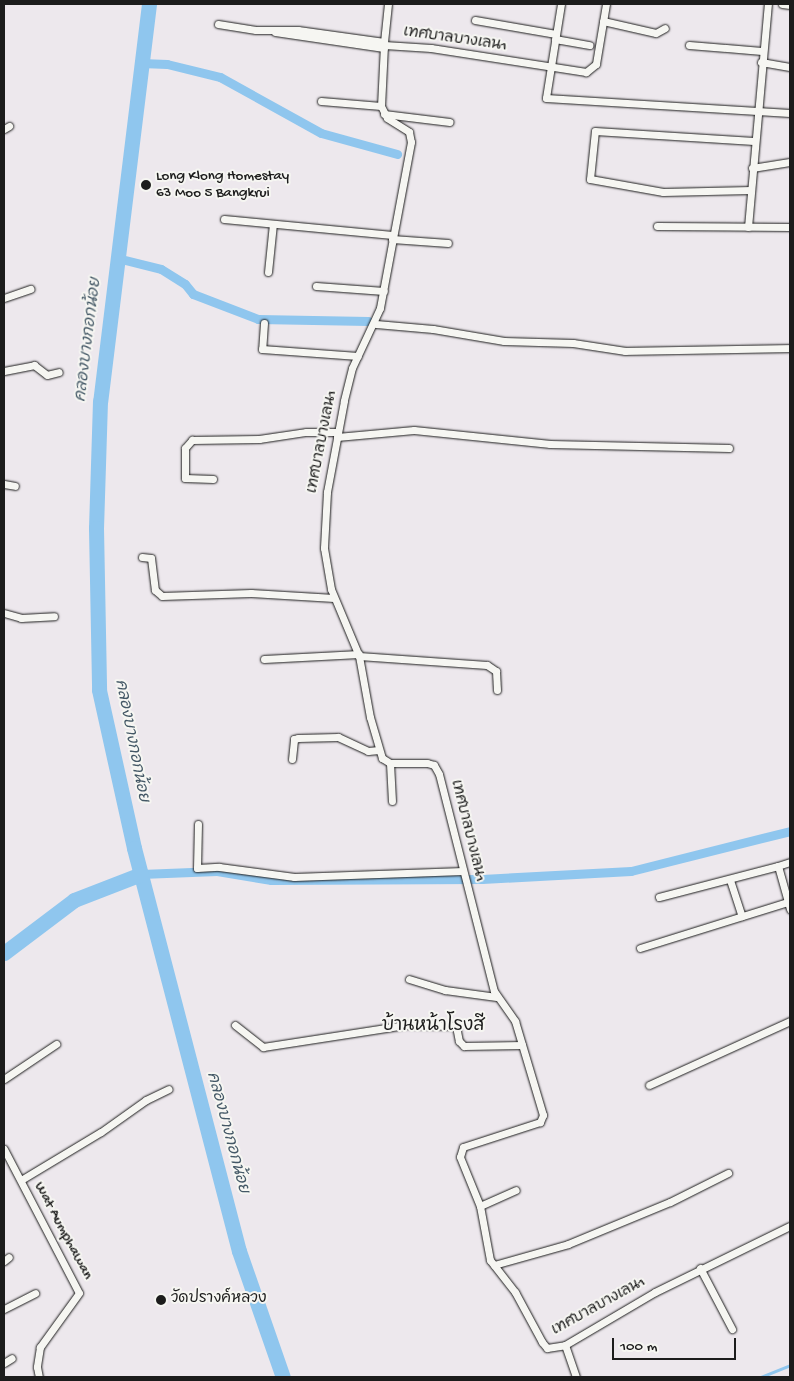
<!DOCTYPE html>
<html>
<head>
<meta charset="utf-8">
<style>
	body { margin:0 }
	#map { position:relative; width:794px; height:1381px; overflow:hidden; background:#ede8ed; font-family:"Gochi Hand","Playpen Sans Thai",sans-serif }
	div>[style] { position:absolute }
	.stream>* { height:2.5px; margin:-1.25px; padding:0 1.25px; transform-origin:1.25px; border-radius:1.25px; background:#8fc6ee }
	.canal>* { height:9px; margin:-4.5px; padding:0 4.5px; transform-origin:4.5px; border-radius:4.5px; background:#8fc6ee }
	.river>* { height:15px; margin:-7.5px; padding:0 7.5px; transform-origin:7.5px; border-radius:7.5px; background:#8fc6ee }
	.roads { filter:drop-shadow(0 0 1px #1c1c1c) drop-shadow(0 0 1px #1c1c1c) }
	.minor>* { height:7px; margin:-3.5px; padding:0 3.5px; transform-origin:3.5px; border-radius:3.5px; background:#f6f6f2 }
	.dots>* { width:14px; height:14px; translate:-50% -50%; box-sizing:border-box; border:2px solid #f6f6f2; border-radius:50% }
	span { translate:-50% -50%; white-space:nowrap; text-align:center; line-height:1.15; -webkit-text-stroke:4px #f6f6f2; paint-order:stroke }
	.street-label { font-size:15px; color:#1c1c1c }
	.poi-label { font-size:15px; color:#1c1c1c }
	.left { translate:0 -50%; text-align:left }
	.water-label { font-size:16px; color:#445866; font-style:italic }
	.quarter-label { font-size:18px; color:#1c1c1c }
	.frame { position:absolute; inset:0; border:5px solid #1c1c1c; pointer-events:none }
	.scale { position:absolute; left:612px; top:1338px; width:124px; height:22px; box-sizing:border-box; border:2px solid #1c1c1c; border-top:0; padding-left:6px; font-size:15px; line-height:18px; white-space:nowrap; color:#1c1c1c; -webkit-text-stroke:4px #f6f6f2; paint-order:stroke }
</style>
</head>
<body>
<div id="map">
	<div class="stream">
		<div style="left:761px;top:1377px;width:31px;rotate:-22deg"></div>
	</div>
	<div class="canal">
		<div style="left:141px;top:63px;width:26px;rotate:2deg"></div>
		<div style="left:167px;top:64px;width:55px;rotate:13.8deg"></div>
		<div style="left:220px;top:77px;width:115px;rotate:29deg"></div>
		<div style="left:321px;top:133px;width:79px;rotate:15.4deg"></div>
		<div style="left:117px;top:258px;width:45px;rotate:14deg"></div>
		<div style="left:161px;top:269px;width:28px;rotate:32deg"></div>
		<div style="left:185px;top:284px;width:13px;rotate:51deg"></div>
		<div style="left:193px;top:294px;width:70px;rotate:21deg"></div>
		<div style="left:258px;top:319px;width:110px;rotate:1deg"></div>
		<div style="left:141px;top:874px;width:76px;rotate:-2.3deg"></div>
		<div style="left:217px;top:871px;width:55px;rotate:9.5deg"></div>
		<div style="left:271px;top:880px;width:211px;rotate:-0.3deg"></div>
		<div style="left:482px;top:879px;width:149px;rotate:-3.1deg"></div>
		<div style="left:631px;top:871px;width:164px;rotate:-14.1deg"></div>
	</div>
	<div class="river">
		<div style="left:149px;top:4px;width:400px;rotate:97deg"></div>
		<div style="left:100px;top:401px;width:127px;rotate:91.8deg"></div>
		<div style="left:96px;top:528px;width:162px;rotate:88.9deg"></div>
		<div style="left:99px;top:690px;width:162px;rotate:77.5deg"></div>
		<div style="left:134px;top:848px;width:416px;rotate:75.4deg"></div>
		<div style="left:239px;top:1251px;width:133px;rotate:70.8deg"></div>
		<div style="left:4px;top:953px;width:88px;rotate:-37.1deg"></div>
		<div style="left:74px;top:900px;width:72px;rotate:-21.2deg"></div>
	</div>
	<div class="roads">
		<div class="minor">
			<div style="left:561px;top:4px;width:95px;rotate:99.1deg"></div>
			<div style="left:546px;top:98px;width:244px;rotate:3.5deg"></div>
			<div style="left:606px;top:4px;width:61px;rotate:99.5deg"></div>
			<div style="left:596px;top:64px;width:13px;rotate:141deg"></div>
			<div style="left:586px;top:72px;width:157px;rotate:-171.2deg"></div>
			<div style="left:431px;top:48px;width:47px;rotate:-176.3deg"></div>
			<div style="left:384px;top:45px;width:61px;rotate:92.8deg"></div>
			<div style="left:381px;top:106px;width:13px;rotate:63deg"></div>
			<div style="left:387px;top:118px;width:26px;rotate:32deg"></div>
			<div style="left:409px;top:132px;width:10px;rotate:79deg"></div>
			<div style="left:411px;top:142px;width:169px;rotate:100.6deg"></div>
			<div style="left:380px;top:308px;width:66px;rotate:115deg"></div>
			<div style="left:352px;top:368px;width:34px;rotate:104deg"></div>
			<div style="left:344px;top:401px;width:93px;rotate:100.6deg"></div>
			<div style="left:327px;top:492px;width:56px;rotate:93.1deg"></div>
			<div style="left:324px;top:548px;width:42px;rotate:80.3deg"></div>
			<div style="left:331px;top:589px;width:73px;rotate:67.3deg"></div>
			<div style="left:359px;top:656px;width:62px;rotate:79.8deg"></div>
			<div style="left:370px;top:717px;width:43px;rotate:73.7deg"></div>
			<div style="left:382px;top:758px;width:9px;rotate:32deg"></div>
			<div style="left:390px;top:763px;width:37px"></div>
			<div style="left:427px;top:763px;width:7px;rotate:16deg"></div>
			<div style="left:434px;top:765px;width:10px;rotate:61deg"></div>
			<div style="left:439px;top:774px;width:224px;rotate:75.8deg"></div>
			<div style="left:494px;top:991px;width:37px;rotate:55deg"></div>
			<div style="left:515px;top:1021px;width:98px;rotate:73.4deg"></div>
			<div style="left:543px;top:1115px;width:8px;rotate:113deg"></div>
			<div style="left:540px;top:1122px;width:81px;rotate:162deg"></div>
			<div style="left:463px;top:1147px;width:10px;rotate:107deg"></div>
			<div style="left:460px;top:1157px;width:53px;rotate:67.8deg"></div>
			<div style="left:480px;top:1206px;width:55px;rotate:79.5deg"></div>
			<div style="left:490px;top:1260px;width:41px;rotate:52deg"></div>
			<div style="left:515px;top:1292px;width:57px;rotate:61.6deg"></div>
			<div style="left:542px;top:1342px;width:8px;rotate:50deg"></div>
			<div style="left:547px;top:1348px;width:18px;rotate:-9deg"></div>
			<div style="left:565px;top:1345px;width:104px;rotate:-30.5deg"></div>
			<div style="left:655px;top:1292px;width:150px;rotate:-26.1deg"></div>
			<div style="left:782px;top:4px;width:8px;rotate:7deg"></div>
			<div style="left:475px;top:20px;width:82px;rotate:9.8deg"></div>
			<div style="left:603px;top:21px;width:54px;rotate:12.8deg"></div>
			<div style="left:656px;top:33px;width:10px;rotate:-29deg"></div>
			<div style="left:218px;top:24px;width:38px;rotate:9deg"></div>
			<div style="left:256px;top:30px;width:42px"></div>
			<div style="left:298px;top:30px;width:87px;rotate:7.9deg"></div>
			<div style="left:384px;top:42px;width:3px;rotate:90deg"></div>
			<div style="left:275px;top:32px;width:110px;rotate:8.4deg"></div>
			<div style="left:555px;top:39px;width:35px;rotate:10deg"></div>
			<div style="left:384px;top:42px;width:38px;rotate:-84deg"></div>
			<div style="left:689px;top:45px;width:73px;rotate:4.7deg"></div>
			<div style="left:761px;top:62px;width:29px;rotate:10deg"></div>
			<div style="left:321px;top:101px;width:60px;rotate:4.8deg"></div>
			<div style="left:384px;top:114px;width:66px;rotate:6.9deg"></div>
			<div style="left:4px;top:129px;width:6px;rotate:-31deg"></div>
			<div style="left:752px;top:168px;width:38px;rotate:-9deg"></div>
			<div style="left:751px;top:190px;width:88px;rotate:178.7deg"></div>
			<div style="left:663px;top:192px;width:74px;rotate:-169.9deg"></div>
			<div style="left:590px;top:179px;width:48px;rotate:-84.1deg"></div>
			<div style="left:595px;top:131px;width:159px;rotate:3.6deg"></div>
			<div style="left:224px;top:219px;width:169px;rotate:5.4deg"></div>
			<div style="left:657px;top:226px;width:133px;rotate:0.4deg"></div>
			<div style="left:748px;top:227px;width:224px;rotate:-84.9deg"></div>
			<div style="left:392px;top:239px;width:56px;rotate:4.1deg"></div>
			<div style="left:268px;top:272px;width:48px;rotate:-84.1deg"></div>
			<div style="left:316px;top:286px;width:68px;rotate:4.2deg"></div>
			<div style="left:4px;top:298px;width:28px;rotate:-19deg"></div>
			<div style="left:264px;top:323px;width:26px;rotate:94deg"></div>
			<div style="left:262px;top:349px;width:96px;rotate:4.2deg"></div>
			<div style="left:376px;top:324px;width:57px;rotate:5deg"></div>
			<div style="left:433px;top:329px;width:72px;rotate:9.6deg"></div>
			<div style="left:504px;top:341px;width:69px;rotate:1.7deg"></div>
			<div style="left:573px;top:343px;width:53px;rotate:8.7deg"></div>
			<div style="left:625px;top:351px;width:165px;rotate:-1deg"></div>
			<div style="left:4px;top:371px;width:31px;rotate:-11deg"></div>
			<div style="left:34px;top:365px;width:16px;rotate:38deg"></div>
			<div style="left:47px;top:375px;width:12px;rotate:-14deg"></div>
			<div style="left:337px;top:437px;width:77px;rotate:-5.2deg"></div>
			<div style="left:414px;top:430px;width:137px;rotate:5.9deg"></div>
			<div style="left:550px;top:444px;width:179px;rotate:1.3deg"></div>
			<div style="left:213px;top:479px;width:28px;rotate:-178deg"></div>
			<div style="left:185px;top:478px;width:30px;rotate:-90deg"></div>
			<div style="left:185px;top:448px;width:11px;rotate:-49deg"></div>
			<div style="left:192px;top:440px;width:67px;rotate:-0.9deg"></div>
			<div style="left:259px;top:439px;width:48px;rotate:-8.5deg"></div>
			<div style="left:306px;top:432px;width:32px"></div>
			<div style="left:4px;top:484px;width:11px;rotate:10deg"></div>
			<div style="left:142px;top:557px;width:9px;rotate:6deg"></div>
			<div style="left:151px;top:558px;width:32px;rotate:83deg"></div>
			<div style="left:155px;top:590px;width:9px;rotate:41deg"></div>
			<div style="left:162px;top:596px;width:89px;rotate:-1.9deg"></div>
			<div style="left:251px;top:593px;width:83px;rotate:3.4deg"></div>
			<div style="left:4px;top:613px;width:18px;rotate:16deg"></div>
			<div style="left:21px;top:618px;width:33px;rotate:-3deg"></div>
			<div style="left:359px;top:656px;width:128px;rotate:4deg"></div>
			<div style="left:487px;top:665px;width:11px;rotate:34deg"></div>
			<div style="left:496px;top:671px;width:19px;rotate:87deg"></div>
			<div style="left:264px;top:659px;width:95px;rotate:-3deg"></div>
			<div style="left:292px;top:759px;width:20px;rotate:-84deg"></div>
			<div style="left:294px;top:739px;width:4px;rotate:-14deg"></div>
			<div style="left:298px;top:738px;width:40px;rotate:-1.4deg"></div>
			<div style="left:338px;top:737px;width:33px;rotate:25deg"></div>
			<div style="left:368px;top:751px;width:11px;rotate:-5deg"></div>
			<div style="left:390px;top:763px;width:38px;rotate:87deg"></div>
			<div style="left:198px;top:824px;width:44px;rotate:91.3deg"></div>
			<div style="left:197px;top:868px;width:22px;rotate:-3deg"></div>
			<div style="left:219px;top:867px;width:76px;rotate:7.6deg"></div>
			<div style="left:294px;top:877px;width:169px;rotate:-2deg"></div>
			<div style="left:790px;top:862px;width:13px;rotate:162deg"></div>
			<div style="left:778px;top:866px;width:45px;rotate:74.4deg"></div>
			<div style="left:730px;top:880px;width:38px;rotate:72deg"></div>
			<div style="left:659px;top:897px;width:123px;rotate:-14.6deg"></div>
			<div style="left:640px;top:948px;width:155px;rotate:-17.3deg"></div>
			<div style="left:409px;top:979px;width:38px;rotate:17deg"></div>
			<div style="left:445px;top:990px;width:52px;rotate:7.7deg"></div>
			<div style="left:235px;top:1025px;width:36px;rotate:38deg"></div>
			<div style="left:263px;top:1047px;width:144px;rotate:-8.8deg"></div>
			<div style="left:405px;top:1025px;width:51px;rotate:1.1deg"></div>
			<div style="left:456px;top:1026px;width:15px;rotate:79deg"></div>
			<div style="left:459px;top:1041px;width:7px;rotate:45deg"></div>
			<div style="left:464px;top:1046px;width:58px;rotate:-1deg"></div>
			<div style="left:4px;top:1079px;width:63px;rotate:-33.9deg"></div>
			<div style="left:649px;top:1085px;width:155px;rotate:-24.4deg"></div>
			<div style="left:4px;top:1149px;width:162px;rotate:62.5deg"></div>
			<div style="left:79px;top:1293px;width:67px;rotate:125.8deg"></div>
			<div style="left:40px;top:1347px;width:20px;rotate:99deg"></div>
			<div style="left:37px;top:1367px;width:10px;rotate:79deg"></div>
			<div style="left:21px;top:1180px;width:93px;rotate:-31deg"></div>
			<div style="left:101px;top:1132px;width:55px;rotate:-35.4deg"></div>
			<div style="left:146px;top:1100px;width:25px;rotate:-26deg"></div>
			<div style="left:480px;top:1206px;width:39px;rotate:-24deg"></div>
			<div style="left:4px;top:1261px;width:6px;rotate:-39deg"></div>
			<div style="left:494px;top:1265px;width:77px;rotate:-15.8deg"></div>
			<div style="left:568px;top:1244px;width:110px;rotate:-22.4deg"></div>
			<div style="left:670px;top:1202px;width:65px;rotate:-26.6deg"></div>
			<div style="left:700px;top:1268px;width:69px;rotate:62.3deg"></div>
			<div style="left:4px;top:1309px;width:35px;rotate:-27deg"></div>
			<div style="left:565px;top:1345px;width:34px;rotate:71deg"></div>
			<div style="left:4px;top:1363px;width:9px;rotate:-32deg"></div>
		</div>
	</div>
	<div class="dots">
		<div style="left:146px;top:185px;background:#1c1c1c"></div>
		<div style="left:161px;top:1300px;background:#1c1c1c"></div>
	</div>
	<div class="street-label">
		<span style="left:455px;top:40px;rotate:8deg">เทศบาลบางเลน1</span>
		<span style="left:323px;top:442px;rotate:-79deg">เทศบาลบางเลน1</span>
		<span style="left:467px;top:831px;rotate:76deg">เทศบาลบางเลน1</span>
		<span style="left:63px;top:1231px;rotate:62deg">Wat Aumphawan</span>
		<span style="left:599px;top:1307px;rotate:-29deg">เทศบาลบางเลน1</span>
	</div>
	<div class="poi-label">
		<span class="left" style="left:156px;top:185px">Long Klong Homestay<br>63 Moo 5 Bangkrui</span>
		<span class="left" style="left:171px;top:1300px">วัดปรางค์หลวง</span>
	</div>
	<div class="water-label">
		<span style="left:90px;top:340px;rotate:-83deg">คลองบางกอกน้อย</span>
		<span style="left:130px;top:741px;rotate:79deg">คลองบางกอกน้อย</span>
		<span style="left:226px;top:1133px;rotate:75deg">คลองบางกอกน้อย</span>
	</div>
	<div class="quarter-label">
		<span style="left:433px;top:1027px">บ้านหน้าโรงสี</span>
	</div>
	<div class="frame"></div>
	<div class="scale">100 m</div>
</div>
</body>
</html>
